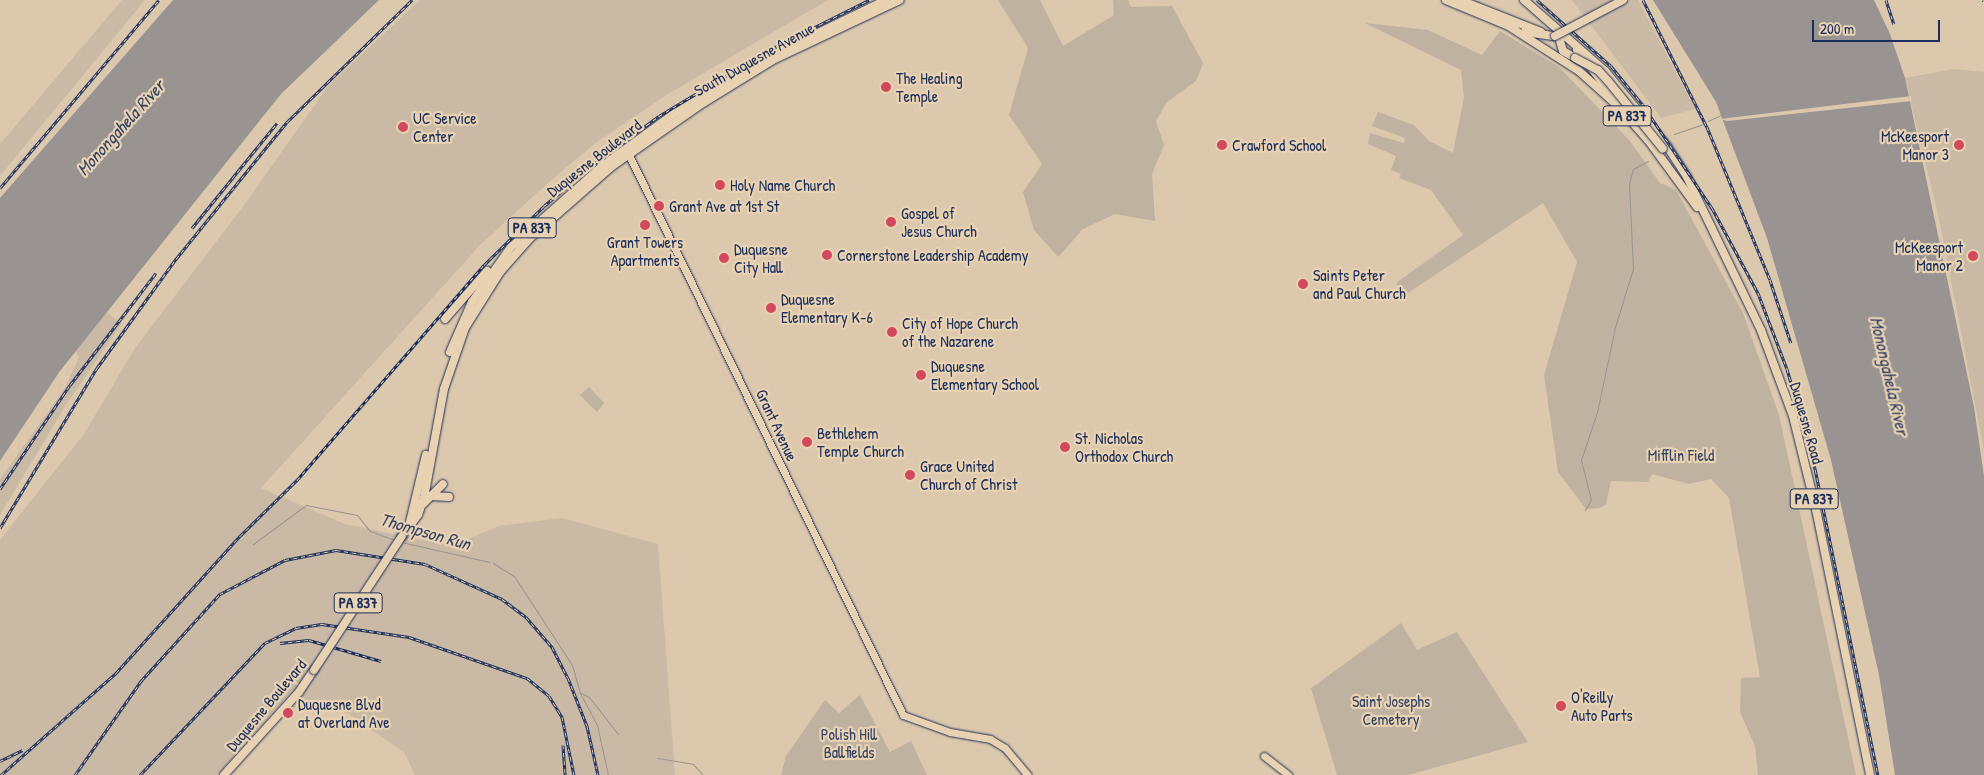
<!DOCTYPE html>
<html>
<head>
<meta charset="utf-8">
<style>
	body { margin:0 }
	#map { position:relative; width:1984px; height:775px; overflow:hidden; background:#dcc8ac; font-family:"Patrick Hand",sans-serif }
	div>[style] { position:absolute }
	.built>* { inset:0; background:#cabaa5 }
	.green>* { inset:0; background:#bfb2a1 }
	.water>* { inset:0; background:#999492 }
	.pier>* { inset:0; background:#dcc8ac }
	.stream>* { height:1px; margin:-0.5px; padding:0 0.5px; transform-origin:0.5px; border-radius:0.5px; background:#999492 }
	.roads { filter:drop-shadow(0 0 1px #1b2f5e) drop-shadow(0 0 1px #1b2f5e) }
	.secondary>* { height:7px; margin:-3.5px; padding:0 3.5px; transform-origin:3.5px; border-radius:3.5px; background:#e8d2b1 }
	.primary>* { height:8px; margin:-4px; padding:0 4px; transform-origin:4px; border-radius:4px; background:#e8d2b1 }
	.rail>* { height:3px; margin-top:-1.5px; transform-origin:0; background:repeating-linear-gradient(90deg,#e8d2b1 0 4px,#1b2f5e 0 8px); box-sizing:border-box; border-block:1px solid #1b2f5e }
	.bridges { filter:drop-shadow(0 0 1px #1b2f5e) drop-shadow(0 0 1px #1b2f5e) }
	.primary-bridge>* { height:8px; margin:-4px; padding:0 4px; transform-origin:4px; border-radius:4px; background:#e8d2b1 }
	.dots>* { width:14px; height:14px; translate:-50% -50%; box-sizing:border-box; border:2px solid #e8d2b1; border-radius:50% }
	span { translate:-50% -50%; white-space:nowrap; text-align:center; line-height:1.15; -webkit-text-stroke:4.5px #e8d2b1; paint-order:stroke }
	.shield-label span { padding:1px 4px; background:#e8d2b1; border:1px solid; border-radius:4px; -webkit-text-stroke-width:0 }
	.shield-label { font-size:15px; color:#1b2f5e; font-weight:700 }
	.street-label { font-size:16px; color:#1b2f5e }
	.poi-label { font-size:16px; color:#1b2f5e }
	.left { translate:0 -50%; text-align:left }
	.right { translate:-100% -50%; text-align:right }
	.park-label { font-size:16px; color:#344368 }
	.water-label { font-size:18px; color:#344368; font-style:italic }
	.scale { position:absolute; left:1812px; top:20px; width:128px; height:22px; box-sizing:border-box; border:2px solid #1b2f5e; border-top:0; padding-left:6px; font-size:15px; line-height:18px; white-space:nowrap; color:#1b2f5e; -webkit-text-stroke:4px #e8d2b1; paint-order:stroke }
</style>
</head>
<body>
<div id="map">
	<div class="built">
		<div style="clip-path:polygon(122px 0,145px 0,0 176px,0 144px)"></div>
		<div style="clip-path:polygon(420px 0,828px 0,668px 94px,594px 144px,549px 182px,481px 244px,261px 488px,345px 524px,451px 546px,499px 526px,562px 518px,658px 544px,675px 775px,415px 775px,404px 752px,347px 713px,314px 706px,292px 691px,217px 775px,0 775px,0 540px,84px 434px,135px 348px,242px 208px,329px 85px)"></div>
		<div style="clip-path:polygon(1572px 0,1638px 0,1695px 109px,1661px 118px)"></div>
		<div style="clip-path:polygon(1954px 69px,1984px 72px,1984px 451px,1940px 223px,1905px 78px)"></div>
		<div style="clip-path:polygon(96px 306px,122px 323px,66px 405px,0 515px,0 479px,65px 388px,79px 357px,70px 343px)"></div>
	</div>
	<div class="green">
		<div style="clip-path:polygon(998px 0,1040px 0,1063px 46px,1114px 15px,1113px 0,1128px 0,1131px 7px,1172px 6px,1203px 63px,1196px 81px,1167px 102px,1156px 121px,1164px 145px,1152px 174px,1155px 221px,1115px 214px,1083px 229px,1058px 257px,1034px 230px,1023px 192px,1042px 164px,1009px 115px,1028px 48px)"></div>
		<div style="clip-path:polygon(1365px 23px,1428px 30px,1482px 55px,1500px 31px,1559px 67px,1629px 140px,1660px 183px,1676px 190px,1743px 313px,1779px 415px,1856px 775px,1758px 775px,1755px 746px,1740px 712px,1741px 678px,1760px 677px,1729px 498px,1711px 479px,1689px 484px,1652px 474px,1648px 482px,1611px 481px,1606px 504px,1600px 508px,1586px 509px,1558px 472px,1544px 375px,1577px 262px,1543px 203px,1405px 295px,1396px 283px,1463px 235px,1431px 190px,1399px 178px,1401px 174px,1391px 170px,1396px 156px,1368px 144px,1370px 133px,1404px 143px,1405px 138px,1372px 126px,1378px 112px,1414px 125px,1429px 141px,1453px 153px,1464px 97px,1461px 70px)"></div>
		<div style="clip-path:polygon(589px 387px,604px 403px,597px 412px,580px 395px)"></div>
		<div style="clip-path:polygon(1401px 623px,1417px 650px,1457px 632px,1528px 742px,1408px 775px,1337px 775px,1311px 688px)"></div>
		<div style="clip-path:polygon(860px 695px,890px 752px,911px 741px,927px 775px,781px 775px,786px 756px,825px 700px,839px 713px)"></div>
	</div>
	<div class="water">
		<div style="clip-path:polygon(173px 0,379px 0,281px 94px,60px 371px,0 461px,0 198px)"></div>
		<div style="clip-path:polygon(1653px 0,1874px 0,1890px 34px,1905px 78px,1974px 407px,1984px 476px,1984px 775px,1895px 775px,1879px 675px,1831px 460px,1767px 238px,1716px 102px)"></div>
	</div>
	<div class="pier">
		<div style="clip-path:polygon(1911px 96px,1912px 101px,1727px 121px,1720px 119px)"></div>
	</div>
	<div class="stream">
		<div style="left:1708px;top:121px;width:14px;rotate:-25deg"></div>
		<div style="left:1674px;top:134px;width:31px;rotate:-19deg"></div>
		<div style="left:1585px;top:510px;width:12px;rotate:-59deg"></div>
		<div style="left:1591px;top:500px;width:41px;rotate:-104deg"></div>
		<div style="left:1581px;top:460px;width:51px;rotate:-71.6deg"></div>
		<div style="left:1597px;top:412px;width:87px;rotate:-78deg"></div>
		<div style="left:1615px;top:327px;width:61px;rotate:-72.8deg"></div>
		<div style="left:1633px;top:269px;width:85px;rotate:-92.7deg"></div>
		<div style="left:1629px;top:184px;width:16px;rotate:-75deg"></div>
		<div style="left:1633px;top:169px;width:17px;rotate:-28deg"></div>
		<div style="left:401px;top:542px;width:91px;rotate:12.7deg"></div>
		<div style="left:253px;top:544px;width:66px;rotate:-36.3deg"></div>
		<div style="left:306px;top:505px;width:52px;rotate:11.1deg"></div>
		<div style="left:357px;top:515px;width:21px;rotate:51deg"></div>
		<div style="left:370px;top:531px;width:27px;rotate:20deg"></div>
		<div style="left:493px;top:563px;width:25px;rotate:32deg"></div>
		<div style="left:514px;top:576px;width:106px;rotate:56.9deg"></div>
		<div style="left:572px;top:665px;width:29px;rotate:74deg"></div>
		<div style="left:580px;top:693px;width:36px;rotate:62deg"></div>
		<div style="left:597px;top:725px;width:51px;rotate:77.6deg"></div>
		<div style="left:581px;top:693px;width:9px;rotate:27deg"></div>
		<div style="left:589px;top:697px;width:47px;rotate:51.9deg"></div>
		<div style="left:657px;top:758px;width:36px;rotate:9deg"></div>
		<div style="left:693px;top:764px;width:15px;rotate:48deg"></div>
	</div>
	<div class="roads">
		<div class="secondary">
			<div style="left:627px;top:151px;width:628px;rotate:63.92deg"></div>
			<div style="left:903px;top:715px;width:50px;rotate:19.9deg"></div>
			<div style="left:950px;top:732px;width:41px;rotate:9.9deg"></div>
			<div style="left:990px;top:739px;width:17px;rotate:31deg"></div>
			<div style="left:1005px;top:748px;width:35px;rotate:50deg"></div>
			<div style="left:1264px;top:756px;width:31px;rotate:38deg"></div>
		</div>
		<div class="primary">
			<div style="left:1446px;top:0;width:74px;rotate:22.4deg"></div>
			<div style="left:1460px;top:0;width:87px;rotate:21.6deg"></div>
			<div style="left:1524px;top:0;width:108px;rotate:41.2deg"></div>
			<div style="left:1605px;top:71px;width:97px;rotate:50.4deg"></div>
			<div style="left:1667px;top:146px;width:37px;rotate:57deg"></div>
			<div style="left:1687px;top:177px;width:170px;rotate:64.2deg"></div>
			<div style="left:1761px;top:330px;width:92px;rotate:69.6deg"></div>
			<div style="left:1793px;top:416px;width:96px;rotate:76.1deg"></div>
			<div style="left:1816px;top:509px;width:271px;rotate:78.5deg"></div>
			<div style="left:1510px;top:27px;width:82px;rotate:32.5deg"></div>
			<div style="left:1579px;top:71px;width:52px;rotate:41.9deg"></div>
			<div style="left:1618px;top:106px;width:45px;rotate:48.6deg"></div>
			<div style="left:1648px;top:140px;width:83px;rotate:53.8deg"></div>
			<div style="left:1525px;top:32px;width:30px;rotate:8deg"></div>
			<div style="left:1560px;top:41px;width:10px;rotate:73deg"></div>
			<div style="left:1563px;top:51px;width:14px;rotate:30deg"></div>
			<div style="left:1577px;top:50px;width:66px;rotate:51.7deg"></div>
			<div style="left:768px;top:57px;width:131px;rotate:-25.8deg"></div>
			<div style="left:445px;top:319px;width:64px;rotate:-48.8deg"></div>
			<div style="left:450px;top:352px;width:55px;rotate:-66.3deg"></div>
			<div style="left:472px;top:302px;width:67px;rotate:-54.7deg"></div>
			<div style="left:511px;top:247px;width:120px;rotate:-41.6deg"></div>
			<div style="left:601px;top:167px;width:92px;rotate:-36.1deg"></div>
			<div style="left:675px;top:113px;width:74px;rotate:-30.7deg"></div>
			<div style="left:431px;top:496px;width:18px;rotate:3deg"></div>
			<div style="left:423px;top:504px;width:28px;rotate:-45deg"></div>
			<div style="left:410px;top:522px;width:69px;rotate:-76.6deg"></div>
			<div style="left:402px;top:536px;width:26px;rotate:-53deg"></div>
			<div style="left:418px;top:515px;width:18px;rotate:-71deg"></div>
			<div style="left:424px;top:498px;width:111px;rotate:-79.6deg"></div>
			<div style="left:444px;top:389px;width:65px;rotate:-71deg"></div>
			<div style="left:465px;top:328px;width:66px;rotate:-58deg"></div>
			<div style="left:500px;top:272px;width:45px;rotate:-48.6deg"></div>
			<div style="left:530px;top:238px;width:108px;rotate:-41.2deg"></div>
			<div style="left:611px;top:167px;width:112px;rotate:-34.8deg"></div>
			<div style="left:703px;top:103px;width:82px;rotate:-31.6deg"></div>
			<div style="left:773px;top:60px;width:140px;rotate:-25.3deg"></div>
			<div style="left:224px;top:775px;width:112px;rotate:-47.9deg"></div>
			<div style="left:299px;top:692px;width:27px;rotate:-56deg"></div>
		</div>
	</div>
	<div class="rail">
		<div style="left:1537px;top:0;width:99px;rotate:41.7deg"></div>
		<div style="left:1611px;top:66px;width:50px;rotate:50.6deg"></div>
		<div style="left:1643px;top:105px;width:124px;rotate:56.2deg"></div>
		<div style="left:1712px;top:208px;width:97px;rotate:61.6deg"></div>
		<div style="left:1758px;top:293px;width:81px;rotate:69.1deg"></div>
		<div style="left:1787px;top:369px;width:89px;rotate:73.6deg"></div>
		<div style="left:1812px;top:454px;width:328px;rotate:78.4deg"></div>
		<div style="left:1643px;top:0;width:142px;rotate:63.3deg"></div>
		<div style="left:1707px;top:127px;width:165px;rotate:67.6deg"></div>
		<div style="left:1770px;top:280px;width:66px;rotate:71.6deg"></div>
		<div style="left:1886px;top:0;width:25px;rotate:72deg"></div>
		<div style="left:1983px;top:0;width:1px;rotate:45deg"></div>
		<div style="left:0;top:188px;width:246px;rotate:-49.8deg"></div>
		<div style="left:192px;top:228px;width:135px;rotate:-51deg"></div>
		<div style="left:0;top:489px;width:125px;rotate:-56.1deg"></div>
		<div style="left:70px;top:385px;width:141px;rotate:-52.5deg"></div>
		<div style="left:0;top:528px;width:187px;rotate:-58.8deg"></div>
		<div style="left:97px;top:368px;width:135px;rotate:-54.1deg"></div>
		<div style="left:176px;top:259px;width:176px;rotate:-51deg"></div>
		<div style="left:287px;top:122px;width:175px;rotate:-44.3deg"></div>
		<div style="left:280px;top:643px;width:29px;rotate:-6deg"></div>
		<div style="left:309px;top:640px;width:75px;rotate:16.3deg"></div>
		<div style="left:563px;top:745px;width:30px;rotate:86deg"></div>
		<div style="left:0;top:761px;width:25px;rotate:-26deg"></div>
		<div style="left:1px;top:775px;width:154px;rotate:-41.6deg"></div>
		<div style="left:116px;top:673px;width:185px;rotate:-47.9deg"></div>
		<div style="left:240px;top:536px;width:80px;rotate:-44.5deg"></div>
		<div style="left:297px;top:480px;width:285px;rotate:-49deg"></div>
		<div style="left:484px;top:265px;width:84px;rotate:-44.5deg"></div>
		<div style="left:544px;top:206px;width:67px;rotate:-40.1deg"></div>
		<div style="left:595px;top:163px;width:79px;rotate:-36.3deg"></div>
		<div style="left:659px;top:116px;width:128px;rotate:-31deg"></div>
		<div style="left:769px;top:50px;width:112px;rotate:-26.6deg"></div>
		<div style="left:75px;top:775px;width:115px;rotate:-54.9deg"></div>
		<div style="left:141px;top:681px;width:118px;rotate:-47.8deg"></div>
		<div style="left:220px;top:594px;width:73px;rotate:-27.6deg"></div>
		<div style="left:285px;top:560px;width:52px;rotate:-11.1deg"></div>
		<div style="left:336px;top:550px;width:90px;rotate:8.9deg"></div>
		<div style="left:425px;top:564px;width:85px;rotate:24.4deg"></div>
		<div style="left:502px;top:599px;width:30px;rotate:37deg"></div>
		<div style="left:526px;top:617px;width:40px;rotate:49deg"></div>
		<div style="left:552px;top:647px;width:35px;rotate:63deg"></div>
		<div style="left:568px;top:678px;width:52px;rotate:68.4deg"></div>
		<div style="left:587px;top:726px;width:50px;rotate:77.3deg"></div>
		<div style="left:140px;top:775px;width:182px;rotate:-46.6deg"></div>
		<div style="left:265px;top:643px;width:34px;rotate:-26deg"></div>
		<div style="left:296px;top:628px;width:26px;rotate:-9deg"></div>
		<div style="left:322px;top:624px;width:88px;rotate:8.5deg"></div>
		<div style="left:409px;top:637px;width:125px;rotate:19.2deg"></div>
		<div style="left:527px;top:678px;width:28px;rotate:39deg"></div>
		<div style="left:549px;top:696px;width:25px;rotate:58deg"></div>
		<div style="left:562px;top:717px;width:59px;rotate:78.3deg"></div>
	</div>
	<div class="bridges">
		<div class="primary-bridge">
			<div style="left:1555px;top:36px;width:77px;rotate:-27.9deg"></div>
			<div style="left:1575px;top:58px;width:26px;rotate:28deg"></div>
			<div style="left:1598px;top:70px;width:15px;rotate:48deg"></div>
			<div style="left:1608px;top:81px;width:87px;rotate:51deg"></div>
			<div style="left:314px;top:670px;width:160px;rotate:-56.7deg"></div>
		</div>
	</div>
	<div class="dots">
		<div style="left:886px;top:87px;background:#d1495b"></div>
		<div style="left:403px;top:127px;background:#d1495b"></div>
		<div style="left:1222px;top:145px;background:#d1495b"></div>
		<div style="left:1959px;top:145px;background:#d1495b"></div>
		<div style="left:720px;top:185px;background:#d1495b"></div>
		<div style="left:659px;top:206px;background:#d1495b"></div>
		<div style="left:891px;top:222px;background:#d1495b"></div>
		<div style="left:645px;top:225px;background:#d1495b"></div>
		<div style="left:827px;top:255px;background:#d1495b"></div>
		<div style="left:1973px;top:256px;background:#d1495b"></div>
		<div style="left:724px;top:258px;background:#d1495b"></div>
		<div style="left:1303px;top:284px;background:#d1495b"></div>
		<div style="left:771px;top:308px;background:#d1495b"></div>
		<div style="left:892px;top:332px;background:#d1495b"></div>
		<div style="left:921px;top:375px;background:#d1495b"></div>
		<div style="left:807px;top:442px;background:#d1495b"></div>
		<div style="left:1065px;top:447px;background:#d1495b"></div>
		<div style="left:910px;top:475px;background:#d1495b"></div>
		<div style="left:1561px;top:706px;background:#d1495b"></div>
		<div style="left:288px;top:713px;background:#d1495b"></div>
	</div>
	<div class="shield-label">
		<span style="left:1627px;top:116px">PA 837</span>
		<span style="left:532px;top:228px">PA 837</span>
		<span style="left:1814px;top:499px">PA 837</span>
		<span style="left:358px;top:603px">PA 837</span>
	</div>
	<div class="street-label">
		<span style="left:754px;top:59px;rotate:-29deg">South Duquesne Avenue</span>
		<span style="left:594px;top:158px;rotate:-38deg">Duquesne Boulevard</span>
		<span style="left:1807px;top:423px;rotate:74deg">Duquesne Road</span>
		<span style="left:777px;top:425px;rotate:65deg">Grant Avenue</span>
		<span style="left:266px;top:705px;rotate:-50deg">Duquesne Boulevard</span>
	</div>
	<div class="poi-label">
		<span class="left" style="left:896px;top:87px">The Healing<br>Temple</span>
		<span class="left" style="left:413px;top:127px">UC Service<br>Center</span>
		<span class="right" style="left:1949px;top:145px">McKeesport<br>Manor 3</span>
		<span class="left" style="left:1232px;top:145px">Crawford School</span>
		<span class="left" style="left:730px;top:185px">Holy Name Church</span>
		<span class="left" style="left:669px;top:206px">Grant Ave at 1st St</span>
		<span class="left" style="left:901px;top:222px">Gospel of<br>Jesus Church</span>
		<span style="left:645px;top:251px">Grant Towers<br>Apartments</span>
		<span class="right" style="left:1963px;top:256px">McKeesport<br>Manor 2</span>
		<span class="left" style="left:734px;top:258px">Duquesne<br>City Hall</span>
		<span class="left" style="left:837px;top:255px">Cornerstone Leadership Academy</span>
		<span class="left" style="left:1313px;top:284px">Saints Peter<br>and Paul Church</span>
		<span class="left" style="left:781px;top:308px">Duquesne<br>Elementary K-6</span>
		<span class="left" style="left:902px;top:332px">City of Hope Church<br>of the Nazarene</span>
		<span class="left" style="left:931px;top:375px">Duquesne<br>Elementary School</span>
		<span class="left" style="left:817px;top:442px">Bethlehem<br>Temple Church</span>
		<span class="left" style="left:1075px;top:447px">St. Nicholas<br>Orthodox Church</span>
		<span class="left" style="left:920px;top:475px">Grace United<br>Church of Christ</span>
		<span class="left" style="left:1571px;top:706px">O'Reilly<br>Auto Parts</span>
		<span class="left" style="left:298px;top:713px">Duquesne Blvd<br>at Overland Ave</span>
	</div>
	<div class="park-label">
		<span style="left:1681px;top:455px">Mifflin Field</span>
		<span style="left:1391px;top:710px">Saint Josephs<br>Cemetery</span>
		<span style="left:849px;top:743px">Polish Hill<br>Ballfields</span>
	</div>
	<div class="water-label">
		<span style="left:121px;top:128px;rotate:-48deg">Monongahela River</span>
		<span style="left:1889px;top:376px;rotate:77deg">Monongahela River</span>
		<span style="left:425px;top:532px;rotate:16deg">Thompson Run</span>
	</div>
	<div class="scale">200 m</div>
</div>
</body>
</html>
